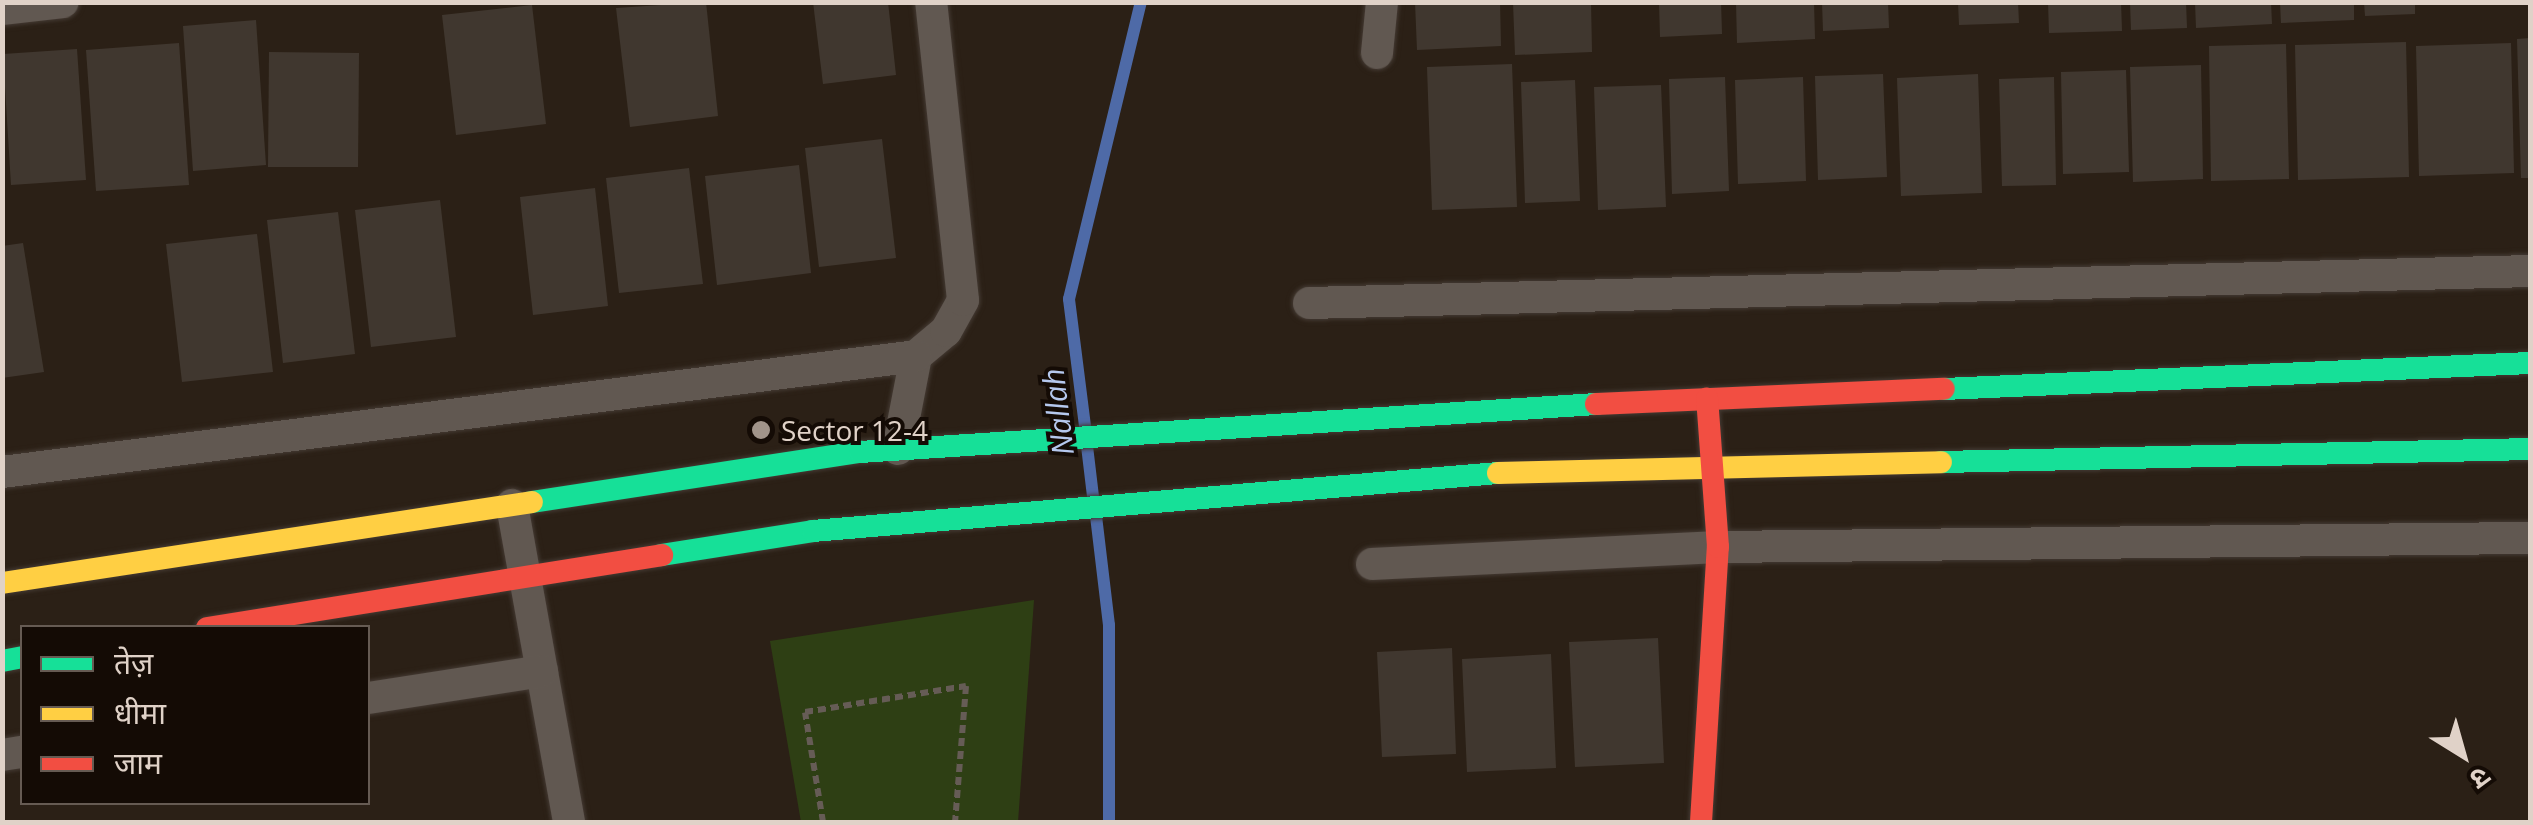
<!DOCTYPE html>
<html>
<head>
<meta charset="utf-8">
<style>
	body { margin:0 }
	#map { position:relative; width:2533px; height:825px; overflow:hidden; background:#2b2016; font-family:"Open Sans","Noto Sans Devanagari",sans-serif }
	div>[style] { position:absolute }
	.green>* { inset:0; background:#2e3f14 }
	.stream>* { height:12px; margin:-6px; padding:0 6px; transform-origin:6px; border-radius:6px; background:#4e6aa7 }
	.building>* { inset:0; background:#40372f }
	.path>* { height:6px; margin-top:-3px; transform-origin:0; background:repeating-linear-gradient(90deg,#665c56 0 8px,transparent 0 13px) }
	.roads { filter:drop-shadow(0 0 2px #443a33) drop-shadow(0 0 2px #443a33) }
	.street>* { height:32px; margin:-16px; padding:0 16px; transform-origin:16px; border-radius:16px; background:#615851 }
	.fast>* { height:22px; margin:-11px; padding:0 11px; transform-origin:11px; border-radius:11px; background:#16e098 }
	.slow>* { height:22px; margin:-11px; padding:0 11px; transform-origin:11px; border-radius:11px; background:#ffcf43 }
	.jam>* { height:22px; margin:-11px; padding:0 11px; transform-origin:11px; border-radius:11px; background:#f24e42 }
	.dots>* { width:28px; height:28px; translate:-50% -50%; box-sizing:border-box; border:5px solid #140b05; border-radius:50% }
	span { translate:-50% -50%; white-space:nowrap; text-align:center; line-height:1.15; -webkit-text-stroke:8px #140b05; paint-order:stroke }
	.poi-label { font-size:28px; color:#e0d2c8 }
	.left { translate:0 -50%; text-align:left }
	.water-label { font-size:30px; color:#b5c8ee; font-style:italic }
	.frame { position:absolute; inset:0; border:5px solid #e0d2c8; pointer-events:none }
	.legend { position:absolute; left:20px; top:625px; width:350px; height:180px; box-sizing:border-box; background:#140b05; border:2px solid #665b53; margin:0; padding:12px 18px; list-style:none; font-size:30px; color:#e0d2c8 }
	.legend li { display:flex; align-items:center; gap:20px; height:50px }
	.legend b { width:50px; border:2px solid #665b53 }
	.north { position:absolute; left:2413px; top:705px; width:100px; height:100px; -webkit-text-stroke:8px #140b05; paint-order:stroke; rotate:143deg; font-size:28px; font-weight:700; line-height:40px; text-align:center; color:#e0d2c8 }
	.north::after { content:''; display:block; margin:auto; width:35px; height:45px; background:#e0d2c8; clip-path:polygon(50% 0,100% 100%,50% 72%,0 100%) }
</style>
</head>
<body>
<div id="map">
	<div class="green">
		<div style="clip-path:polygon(1034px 600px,1018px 822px,801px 822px,770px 641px)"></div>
	</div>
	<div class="stream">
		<div style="left:1085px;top:426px;width:128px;rotate:-97.2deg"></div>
		<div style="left:1069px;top:299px;width:306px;rotate:-76.4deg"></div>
		<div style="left:1087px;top:446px;width:50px;rotate:83.2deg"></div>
		<div style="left:1096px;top:516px;width:110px;rotate:83.2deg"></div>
		<div style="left:1109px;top:625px;width:197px;rotate:90deg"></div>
	</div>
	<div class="building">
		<div style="clip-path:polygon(706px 2px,718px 116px,630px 127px,616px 8px)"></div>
		<div style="clip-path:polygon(813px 2px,888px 2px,896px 75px,823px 84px)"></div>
		<div style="clip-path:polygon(1415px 2px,1500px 2px,1501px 46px,1417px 50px)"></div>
		<div style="clip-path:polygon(1513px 2px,1591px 2px,1592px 52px,1515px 55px)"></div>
		<div style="clip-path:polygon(1659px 2px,1721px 2px,1722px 34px,1660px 37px)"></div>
		<div style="clip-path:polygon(1736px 2px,1814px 2px,1815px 39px,1737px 43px)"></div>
		<div style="clip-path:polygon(1822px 2px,1888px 2px,1889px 28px,1823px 31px)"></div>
		<div style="clip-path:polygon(1958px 2px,2018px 2px,2019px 23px,1959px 25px)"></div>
		<div style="clip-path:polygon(2048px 2px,2121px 2px,2122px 31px,2049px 33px)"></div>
		<div style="clip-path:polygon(2130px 2px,2186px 2px,2187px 28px,2131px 30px)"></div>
		<div style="clip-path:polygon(2195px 2px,2271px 2px,2272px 24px,2196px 28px)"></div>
		<div style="clip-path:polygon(2280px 2px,2354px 2px,2354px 20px,2281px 23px)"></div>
		<div style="clip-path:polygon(2364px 2px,2415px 2px,2415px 14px,2365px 16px)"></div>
		<div style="clip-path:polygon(532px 5px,546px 124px,456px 135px,442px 15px)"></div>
		<div style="clip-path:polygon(256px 20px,266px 165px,193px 171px,183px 26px)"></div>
		<div style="clip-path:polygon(2530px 38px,2530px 178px,2521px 178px,2517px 39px)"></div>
		<div style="clip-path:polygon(2406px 42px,2409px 177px,2298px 180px,2295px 45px)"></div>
		<div style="clip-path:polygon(179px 43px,189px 185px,96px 191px,86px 50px)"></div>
		<div style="clip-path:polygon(2511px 43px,2514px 173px,2419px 176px,2416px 46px)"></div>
		<div style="clip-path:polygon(2286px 44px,2289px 179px,2211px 181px,2209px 46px)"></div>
		<div style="clip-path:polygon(77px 49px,86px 180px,11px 185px,3px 54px)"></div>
		<div style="clip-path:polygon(269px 52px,359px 53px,358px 167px,268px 167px)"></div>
		<div style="clip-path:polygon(1512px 64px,1517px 207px,1432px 210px,1427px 67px)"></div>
		<div style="clip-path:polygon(2201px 65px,2203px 179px,2133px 182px,2130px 67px)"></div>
		<div style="clip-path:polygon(2126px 70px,2129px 172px,2063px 174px,2061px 72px)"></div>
		<div style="clip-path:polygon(1883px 74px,1887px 177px,1818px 180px,1815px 76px)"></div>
		<div style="clip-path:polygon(1978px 74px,1982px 193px,1901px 196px,1897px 78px)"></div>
		<div style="clip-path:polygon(1725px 77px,1729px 191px,1672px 194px,1669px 79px)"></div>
		<div style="clip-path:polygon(1803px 77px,1806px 181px,1738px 184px,1735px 80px)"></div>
		<div style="clip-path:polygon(2054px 77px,2056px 185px,2002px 186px,1999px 79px)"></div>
		<div style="clip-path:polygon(1575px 80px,1580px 201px,1525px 203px,1521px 82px)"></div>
		<div style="clip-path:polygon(1661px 85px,1666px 207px,1598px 210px,1594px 87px)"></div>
		<div style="clip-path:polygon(882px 139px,896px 258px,819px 267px,805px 148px)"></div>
		<div style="clip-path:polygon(799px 165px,811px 273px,717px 285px,705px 176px)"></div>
		<div style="clip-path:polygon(689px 168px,703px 284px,619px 293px,606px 178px)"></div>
		<div style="clip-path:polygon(595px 188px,608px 306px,533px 315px,520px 197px)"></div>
		<div style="clip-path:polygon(440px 200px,456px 337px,371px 347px,355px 210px)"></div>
		<div style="clip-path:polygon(338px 212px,355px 354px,283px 363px,267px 220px)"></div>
		<div style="clip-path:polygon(257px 234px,273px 372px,182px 382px,166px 244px)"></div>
		<div style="clip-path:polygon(23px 243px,44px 372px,2px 378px,2px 246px)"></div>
		<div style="clip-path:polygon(1658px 638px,1664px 763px,1575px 767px,1569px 642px)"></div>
		<div style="clip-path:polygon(1452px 648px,1456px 754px,1382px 757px,1377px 652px)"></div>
		<div style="clip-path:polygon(1551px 654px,1556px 768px,1467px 772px,1462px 659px)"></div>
	</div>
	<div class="path">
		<div style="left:823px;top:822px;width:111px;rotate:-99.3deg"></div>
		<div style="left:805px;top:712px;width:163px;rotate:-9.2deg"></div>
		<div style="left:966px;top:686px;width:136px;rotate:94.6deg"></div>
	</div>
	<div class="roads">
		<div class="street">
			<div style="left:2px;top:9px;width:61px;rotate:-6.5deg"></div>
			<div style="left:1377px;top:53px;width:51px;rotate:-84.4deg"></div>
			<div style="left:1309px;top:303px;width:1221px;rotate:-1.5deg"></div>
			<div style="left:898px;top:449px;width:95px;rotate:-79deg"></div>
			<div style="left:916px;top:356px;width:39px;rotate:-40deg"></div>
			<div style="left:946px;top:331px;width:35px;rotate:-61deg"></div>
			<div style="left:963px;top:300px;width:300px;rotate:-96.1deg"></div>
			<div style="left:2px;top:472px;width:921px;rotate:-7.23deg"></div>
			<div style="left:512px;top:505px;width:322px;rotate:79.8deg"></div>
			<div style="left:1372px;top:564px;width:346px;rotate:-2.8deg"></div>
			<div style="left:1718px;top:547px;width:812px;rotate:-0.64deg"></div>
			<div style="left:368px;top:698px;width:176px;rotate:-8.8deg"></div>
			<div style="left:2px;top:755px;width:20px;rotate:-9deg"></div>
		</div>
		<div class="fast">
			<div style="left:1944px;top:389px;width:587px;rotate:-2.54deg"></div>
			<div style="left:1941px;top:462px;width:589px;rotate:-1.26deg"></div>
			<div style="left:532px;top:502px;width:332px;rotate:-8.7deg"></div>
			<div style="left:860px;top:452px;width:738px;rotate:-3.73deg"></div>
			<div style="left:662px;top:555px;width:153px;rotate:-9deg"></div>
			<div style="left:813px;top:531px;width:687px;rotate:-4.84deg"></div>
			<div style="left:2px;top:661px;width:20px;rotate:-11deg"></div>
		</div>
		<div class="slow">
			<div style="left:1498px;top:473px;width:443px;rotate:-1.4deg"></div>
			<div style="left:2px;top:583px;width:536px;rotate:-8.69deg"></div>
		</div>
		<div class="jam">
			<div style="left:1596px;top:404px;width:348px;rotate:-2.5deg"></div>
			<div style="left:207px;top:628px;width:461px;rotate:-9.1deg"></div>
			<div style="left:1701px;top:822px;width:276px;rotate:-86.5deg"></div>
			<div style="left:1718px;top:547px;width:149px;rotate:-94.2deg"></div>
		</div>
	</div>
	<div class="dots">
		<div style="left:761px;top:430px;background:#a1948a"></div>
	</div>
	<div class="poi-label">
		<span class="left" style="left:781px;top:430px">Sector 12-4</span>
	</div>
	<div class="water-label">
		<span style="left:1058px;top:412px;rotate:-97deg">Nallah</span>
	</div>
	<div class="frame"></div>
	<ul class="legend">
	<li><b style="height:12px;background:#16e098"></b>तेज़</li>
	<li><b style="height:12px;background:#ffcf43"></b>धीमा</li>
	<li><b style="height:12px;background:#f24e42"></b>जाम</li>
	</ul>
	<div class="north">उ</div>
</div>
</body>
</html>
